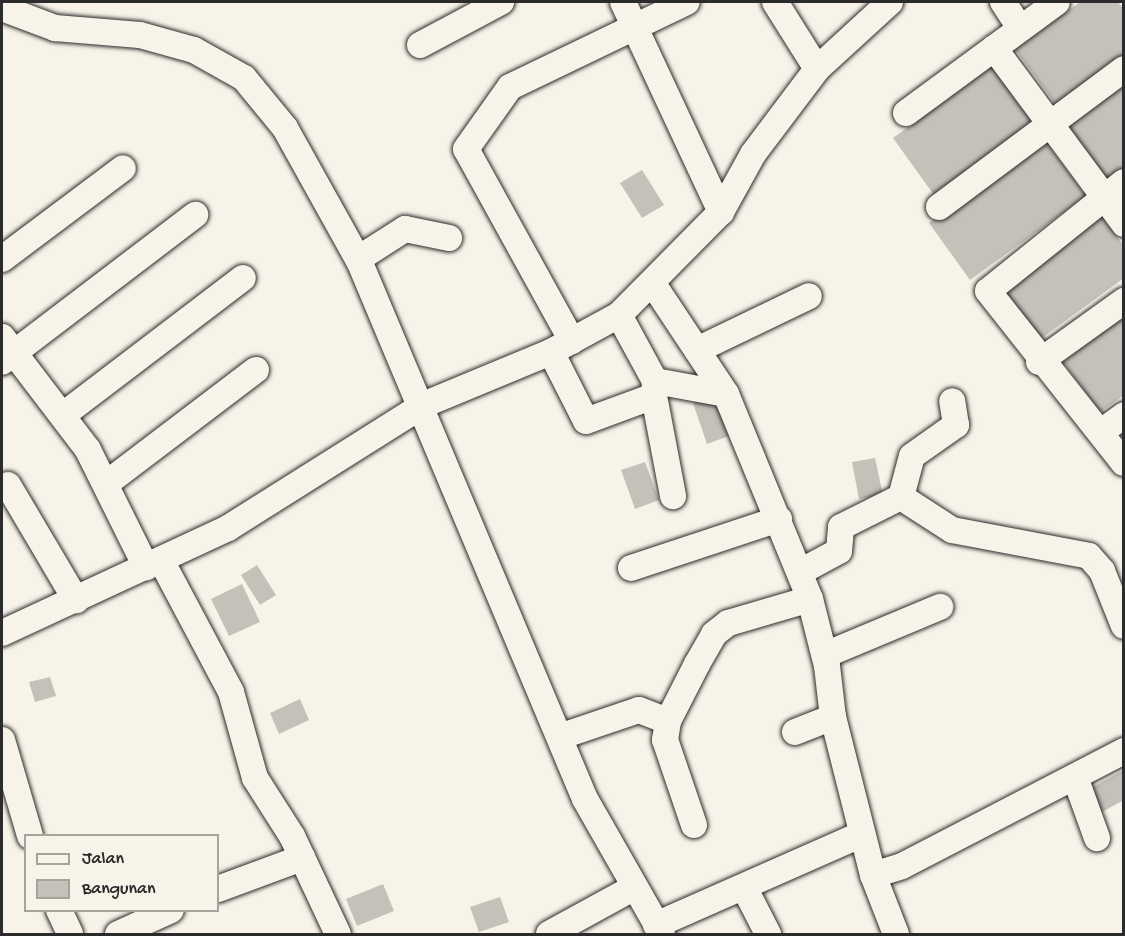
<!DOCTYPE html>
<html>
<head>
<meta charset="utf-8">
<style>
	body { margin:0 }
	#map { position:relative; width:1125px; height:936px; overflow:hidden; background:#f7f3e8; font-family:"Gochi Hand",sans-serif }
	div>[style] { position:absolute }
	.building>* { inset:0; background:#c4c1b9 }
	.roads { filter:drop-shadow(0 0 2px #2b2b2b) drop-shadow(0 0 2px #2b2b2b) }
	.minor>* { height:26px; margin:-13px; padding:0 13px; transform-origin:13px; border-radius:13px; background:#f7f3e8 }
	span { translate:-50% -50%; white-space:nowrap; text-align:center; line-height:1.15; -webkit-text-stroke:5px #f7f3e8; paint-order:stroke }
	.frame { position:absolute; inset:0; border:3px solid #2b2b2b; pointer-events:none }
	.legend { position:absolute; left:24px; top:834px; width:195px; height:78px; box-sizing:border-box; background:#f7f3e8; border:2px solid #a5a39c; margin:0; padding:8px 10px; list-style:none; font-size:18px; color:#2b2b2b }
	.legend li { display:flex; align-items:center; gap:12px; height:30px }
	.legend b { width:30px; border:2px solid #a5a39c }
</style>
</head>
<body>
<div id="map">
	<div class="building">
		<div style="clip-path:polygon(1080px 2px,1118px 2px,1124px 9px,1124px 57px,1057px 106px,1015px 49px)"></div>
		<div style="clip-path:polygon(993px 65px,1035px 122px,934px 195px,893px 138px)"></div>
		<div style="clip-path:polygon(1124px 79px,1124px 167px,1103px 182px,1061px 125px)"></div>
		<div style="clip-path:polygon(1044px 139px,1086px 196px,970px 280px,929px 223px)"></div>
		<div style="clip-path:polygon(642px 170px,664px 205px,642px 218px,620px 183px)"></div>
		<div style="clip-path:polygon(1097px 210px,1124px 246px,1124px 278px,1039px 340px,997px 283px)"></div>
		<div style="clip-path:polygon(1124px 307px,1124px 395px,1100px 412px,1058px 355px)"></div>
		<div style="clip-path:polygon(720px 394px,734px 434px,707px 444px,693px 403px)"></div>
		<div style="clip-path:polygon(875px 458px,883px 495px,859px 499px,852px 462px)"></div>
		<div style="clip-path:polygon(645px 462px,659px 500px,635px 509px,621px 470px)"></div>
		<div style="clip-path:polygon(257px 565px,276px 595px,260px 605px,241px 575px)"></div>
		<div style="clip-path:polygon(242px 584px,260px 622px,229px 636px,211px 599px)"></div>
		<div style="clip-path:polygon(50px 677px,56px 696px,35px 702px,29px 682px)"></div>
		<div style="clip-path:polygon(300px 699px,309px 720px,279px 734px,270px 713px)"></div>
		<div style="clip-path:polygon(1124px 770px,1124px 800px,1102px 812px,1089px 789px)"></div>
		<div style="clip-path:polygon(383px 884px,394px 911px,357px 926px,346px 899px)"></div>
		<div style="clip-path:polygon(500px 897px,509px 922px,479px 932px,470px 907px)"></div>
	</div>
	<div class="roads">
		<div class="minor">
			<div style="left:623px;top:2px;width:232px;rotate:65deg"></div>
			<div style="left:775px;top:2px;width:79px;rotate:57.9deg"></div>
			<div style="left:1003px;top:2px;width:31px;rotate:57deg"></div>
			<div style="left:2px;top:8px;width:57px;rotate:20.7deg"></div>
			<div style="left:55px;top:28px;width:85px;rotate:4.7deg"></div>
			<div style="left:140px;top:35px;width:56px;rotate:15.5deg"></div>
			<div style="left:194px;top:50px;width:57px;rotate:29.2deg"></div>
			<div style="left:244px;top:78px;width:65px;rotate:50.6deg"></div>
			<div style="left:285px;top:128px;width:154px;rotate:60.9deg"></div>
			<div style="left:360px;top:263px;width:581px;rotate:67.23deg"></div>
			<div style="left:585px;top:799px;width:155px;rotate:60.3deg"></div>
			<div style="left:420px;top:45px;width:92px;rotate:-28deg"></div>
			<div style="left:994px;top:48px;width:219px;rotate:53.5deg"></div>
			<div style="left:906px;top:113px;width:187px;rotate:-36.3deg"></div>
			<div style="left:1124px;top:182px;width:174px;rotate:141.3deg"></div>
			<div style="left:988px;top:291px;width:219px;rotate:51.7deg"></div>
			<div style="left:939px;top:207px;width:231px;rotate:-36.7deg"></div>
			<div style="left:2px;top:259px;width:151px;rotate:-36.9deg"></div>
			<div style="left:358px;top:259px;width:56px;rotate:-32.6deg"></div>
			<div style="left:405px;top:229px;width:45px;rotate:11.6deg"></div>
			<div style="left:653px;top:284px;width:132px;rotate:56.4deg"></div>
			<div style="left:726px;top:394px;width:222px;rotate:67.7deg"></div>
			<div style="left:810px;top:599px;width:69px;rotate:75.8deg"></div>
			<div style="left:827px;top:666px;width:51px;rotate:83.3deg"></div>
			<div style="left:833px;top:717px;width:163px;rotate:75.8deg"></div>
			<div style="left:873px;top:875px;width:30px;rotate:-17deg"></div>
			<div style="left:902px;top:866px;width:250px;rotate:-27.4deg"></div>
			<div style="left:619px;top:315px;width:75px;rotate:61.4deg"></div>
			<div style="left:2px;top:337px;width:142px;rotate:52.7deg"></div>
			<div style="left:88px;top:450px;width:131px;rotate:63.6deg"></div>
			<div style="left:572px;top:341px;width:219px;rotate:-118.9deg"></div>
			<div style="left:466px;top:149px;width:76px;rotate:-54.6deg"></div>
			<div style="left:510px;top:87px;width:196px;rotate:-25.7deg"></div>
			<div style="left:697px;top:350px;width:124px;rotate:-25.7deg"></div>
			<div style="left:551px;top:352px;width:77px;rotate:63.1deg"></div>
			<div style="left:586px;top:421px;width:72px;rotate:-20.2deg"></div>
			<div style="left:654px;top:396px;width:15px;rotate:-86deg"></div>
			<div style="left:655px;top:381px;width:72px;rotate:10.4deg"></div>
			<div style="left:2px;top:362px;width:243px;rotate:-37.3deg"></div>
			<div style="left:1039px;top:362px;width:105px;rotate:-35.7deg"></div>
			<div style="left:654px;top:396px;width:102px;rotate:79.2deg"></div>
			<div style="left:63px;top:415px;width:226px;rotate:-37.3deg"></div>
			<div style="left:1101px;top:432px;width:29px;rotate:-36deg"></div>
			<div style="left:107px;top:483px;width:187px;rotate:-37.2deg"></div>
			<div style="left:8px;top:485px;width:134px;rotate:59.4deg"></div>
			<div style="left:901px;top:497px;width:61px;rotate:32.9deg"></div>
			<div style="left:952px;top:530px;width:139px;rotate:10.7deg"></div>
			<div style="left:1089px;top:556px;width:20px;rotate:49deg"></div>
			<div style="left:1102px;top:571px;width:59px;rotate:68.2deg"></div>
			<div style="left:162px;top:562px;width:147px;rotate:62deg"></div>
			<div style="left:231px;top:692px;width:89px;rotate:74.4deg"></div>
			<div style="left:255px;top:778px;width:69px;rotate:57.5deg"></div>
			<div style="left:292px;top:836px;width:108px;rotate:64.9deg"></div>
			<div style="left:631px;top:568px;width:156px;rotate:-18.3deg"></div>
			<div style="left:800px;top:572px;width:44px;rotate:-28.3deg"></div>
			<div style="left:839px;top:551px;width:24px;rotate:-85deg"></div>
			<div style="left:841px;top:527px;width:67px;rotate:-26.6deg"></div>
			<div style="left:901px;top:497px;width:42px;rotate:-75deg"></div>
			<div style="left:912px;top:456px;width:54px;rotate:-35.2deg"></div>
			<div style="left:956px;top:425px;width:24px;rotate:-99deg"></div>
			<div style="left:2px;top:633px;width:249px;rotate:-24.9deg"></div>
			<div style="left:228px;top:528px;width:231px;rotate:-32.2deg"></div>
			<div style="left:423px;top:405px;width:139px;rotate:-22.5deg"></div>
			<div style="left:551px;top:352px;width:77px;rotate:-28.6deg"></div>
			<div style="left:619px;top:315px;width:145px;rotate:-45.3deg"></div>
			<div style="left:721px;top:212px;width:66px;rotate:-61.1deg"></div>
			<div style="left:753px;top:154px;width:106px;rotate:-53deg"></div>
			<div style="left:817px;top:69px;width:99px;rotate:-42.5deg"></div>
			<div style="left:825px;top:655px;width:125px;rotate:-22.7deg"></div>
			<div style="left:795px;top:732px;width:41px;rotate:-21.5deg"></div>
			<div style="left:562px;top:736px;width:81px;rotate:-18.7deg"></div>
			<div style="left:639px;top:710px;width:31px;rotate:21deg"></div>
			<div style="left:2px;top:740px;width:100px;rotate:73.7deg"></div>
			<div style="left:1075px;top:777px;width:65px;rotate:70.2deg"></div>
			<div style="left:694px;top:825px;width:90px;rotate:-108.8deg"></div>
			<div style="left:665px;top:740px;width:19px;rotate:-81deg"></div>
			<div style="left:668px;top:721px;width:64px;rotate:-63deg"></div>
			<div style="left:697px;top:664px;width:34px;rotate:-60deg"></div>
			<div style="left:714px;top:634px;width:18px;rotate:-38deg"></div>
			<div style="left:728px;top:623px;width:85px;rotate:-16.3deg"></div>
			<div style="left:873px;top:875px;width:63px;rotate:68.7deg"></div>
			<div style="left:744px;top:887px;width:53px;rotate:62.9deg"></div>
			<div style="left:218px;top:889px;width:90px;rotate:-20.3deg"></div>
			<div style="left:59px;top:910px;width:26px;rotate:65deg"></div>
			<div style="left:656px;top:925px;width:223px;rotate:-23.8deg"></div>
			<div style="left:118px;top:934px;width:58px;rotate:-24.4deg"></div>
			<div style="left:549px;top:934px;width:96px;rotate:-28.7deg"></div>
		</div>
	</div>
	<div class="frame"></div>
	<ul class="legend">
	<li><b style="height:8px;background:#f7f3e8"></b>Jalan</li>
	<li><b style="height:16px;background:#c4c1b9"></b>Bangunan</li>
	</ul>
</div>
</body>
</html>
